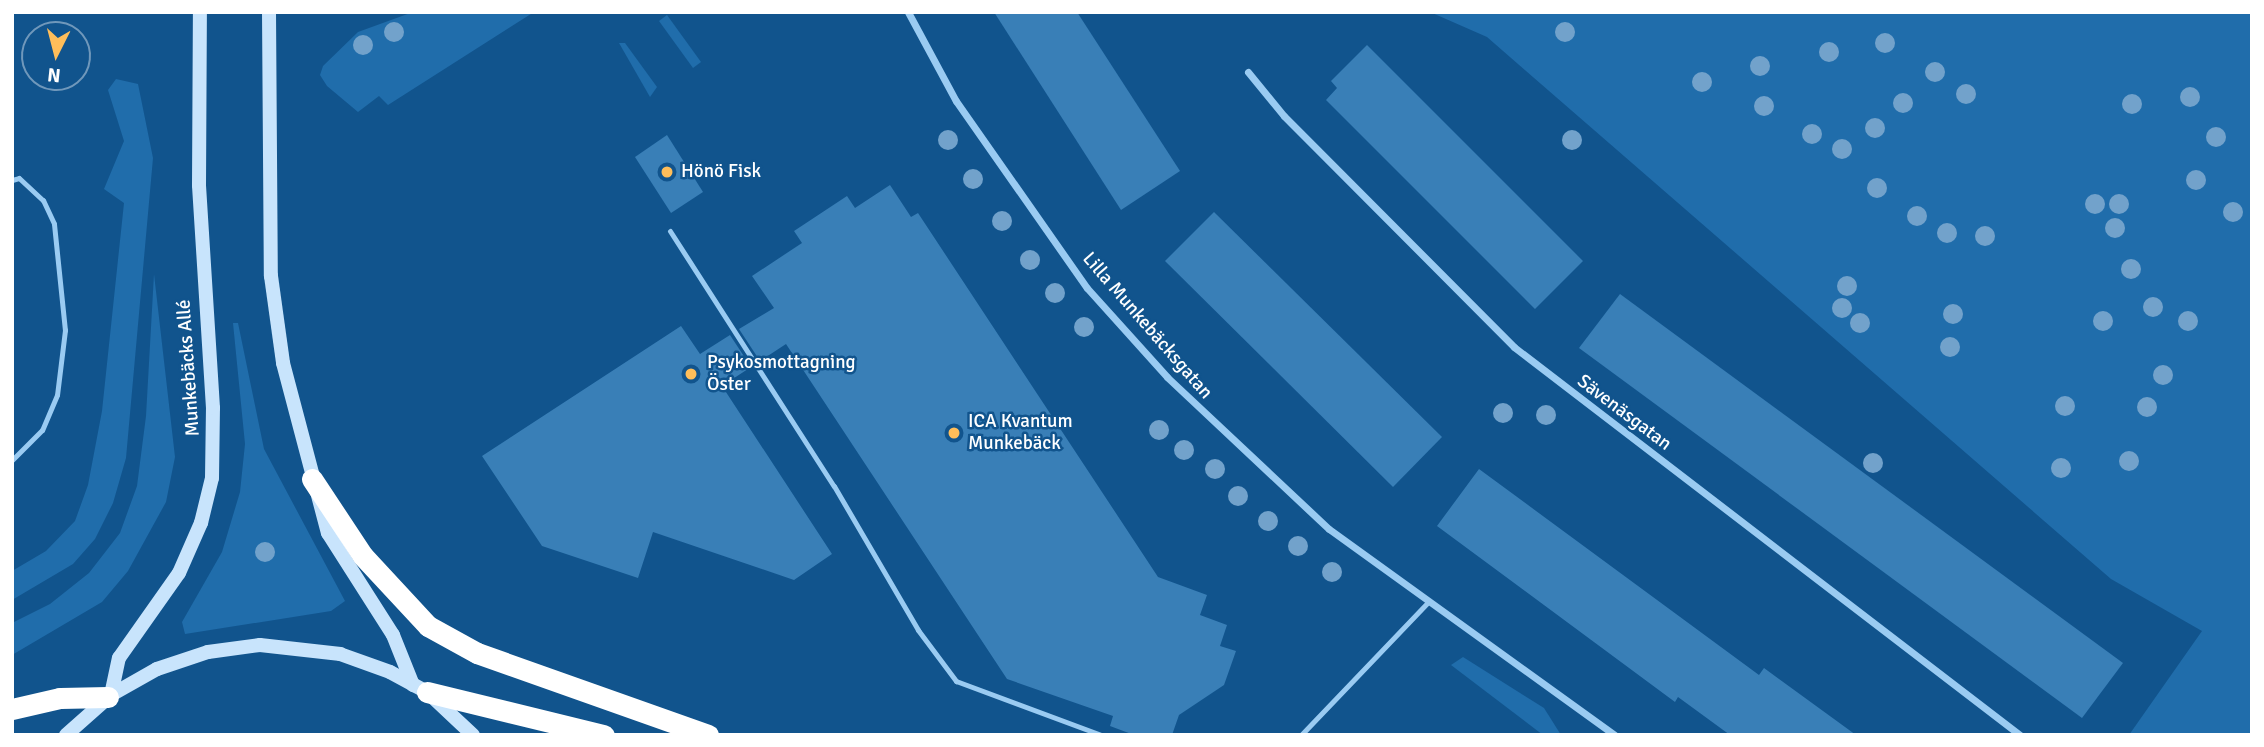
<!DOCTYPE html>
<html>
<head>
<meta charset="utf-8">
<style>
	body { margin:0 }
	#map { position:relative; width:2264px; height:747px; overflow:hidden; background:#11548d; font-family:Signika,sans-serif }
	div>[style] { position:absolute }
	.green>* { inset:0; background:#206dab }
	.building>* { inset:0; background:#397fb7 }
	.lane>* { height:5px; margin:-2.5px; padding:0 2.5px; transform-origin:2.5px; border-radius:2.5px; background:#9acbf2 }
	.street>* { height:7px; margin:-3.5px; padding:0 3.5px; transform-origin:3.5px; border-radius:3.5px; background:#9acbf2 }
	.secondary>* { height:14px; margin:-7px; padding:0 7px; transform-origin:7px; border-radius:7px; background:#c8e4fc }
	.highway>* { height:21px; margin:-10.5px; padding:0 10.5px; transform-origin:10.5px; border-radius:10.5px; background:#fff }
	.trees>* { width:20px; height:20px; margin:-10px; border-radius:50%; background:#72a2cb }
	.dots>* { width:19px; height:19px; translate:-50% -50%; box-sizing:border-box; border:4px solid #11548d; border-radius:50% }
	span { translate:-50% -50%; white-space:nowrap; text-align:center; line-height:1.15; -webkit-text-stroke:5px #11548d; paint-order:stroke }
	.poi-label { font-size:19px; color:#fff }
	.left { translate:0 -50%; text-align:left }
	.street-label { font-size:19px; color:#fff }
	.frame { position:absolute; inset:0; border:14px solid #fff; pointer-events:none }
	.north { position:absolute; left:21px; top:21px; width:70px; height:70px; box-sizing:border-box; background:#11548d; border:2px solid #7098bb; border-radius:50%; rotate:186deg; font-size:19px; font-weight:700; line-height:28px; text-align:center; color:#fff }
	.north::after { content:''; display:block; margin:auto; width:24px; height:32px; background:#ffbe5a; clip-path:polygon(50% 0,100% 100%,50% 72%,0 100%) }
</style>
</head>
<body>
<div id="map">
	<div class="green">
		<div style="clip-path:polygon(413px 12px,534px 12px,388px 105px,379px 96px,358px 112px,327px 86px,320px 75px,323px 66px,358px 32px)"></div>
		<div style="clip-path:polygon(1430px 12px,2252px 12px,2252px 735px,2129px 735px,2202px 631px,2111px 579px,1487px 37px)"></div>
		<div style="clip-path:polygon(667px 15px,701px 62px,693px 68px,659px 21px)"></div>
		<div style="clip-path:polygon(619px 43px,625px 43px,657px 87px,650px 97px)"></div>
		<div style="clip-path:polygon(116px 79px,138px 84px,153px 158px,126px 458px,113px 503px,95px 539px,73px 564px,12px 600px,12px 571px,46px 551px,75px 521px,88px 485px,102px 411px,124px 203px,104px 189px,124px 141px,108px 90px)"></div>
		<div style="clip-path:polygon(154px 274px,175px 457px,166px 502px,128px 571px,102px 602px,12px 655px,12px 623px,50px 604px,89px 573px,120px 533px,137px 486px,146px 416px)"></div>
		<div style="clip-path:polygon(233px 323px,238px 323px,264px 449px,345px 601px,331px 611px,185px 634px,182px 622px,222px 552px,240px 492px,245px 444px)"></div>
		<div style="clip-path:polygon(1463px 657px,1544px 708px,1561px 735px,1543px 735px,1451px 665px)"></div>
	</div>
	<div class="building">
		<div style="clip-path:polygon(994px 12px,1077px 12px,1180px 171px,1121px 210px)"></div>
		<div style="clip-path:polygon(1367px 45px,1583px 261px,1535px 309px,1326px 100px,1337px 88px,1331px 81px)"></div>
		<div style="clip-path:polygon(667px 135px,703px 192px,671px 213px,635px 157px)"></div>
		<div style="clip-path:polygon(890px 185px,911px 217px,918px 213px,1158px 577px,1207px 595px,1200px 615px,1227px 625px,1220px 646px,1236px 651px,1224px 685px,1179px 715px,1172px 735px,1134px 735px,1110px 726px,1113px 716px,1007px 679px,786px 344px,760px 361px,739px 329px,774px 308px,752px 276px,802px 243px,794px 231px,847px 196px,855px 208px)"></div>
		<div style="clip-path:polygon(1214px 212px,1442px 437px,1393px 487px,1165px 261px)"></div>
		<div style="clip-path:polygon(1620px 294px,2123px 663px,2082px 718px,1579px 348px)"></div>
		<div style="clip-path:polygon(681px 326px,700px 354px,730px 335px,751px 367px,722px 386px,832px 554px,794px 580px,653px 532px,638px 578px,542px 546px,482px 456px)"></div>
		<div style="clip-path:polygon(1479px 469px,1759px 675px,1764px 668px,1856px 735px,1730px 735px,1678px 697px,1675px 702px,1437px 526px)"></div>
	</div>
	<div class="lane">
		<div style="left:12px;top:180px;width:7px;rotate:-16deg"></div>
		<div style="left:19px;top:178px;width:33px;rotate:43deg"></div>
		<div style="left:43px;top:200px;width:26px;rotate:65deg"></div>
		<div style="left:54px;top:224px;width:107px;rotate:84.1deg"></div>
		<div style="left:65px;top:330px;width:65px;rotate:97deg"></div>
		<div style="left:57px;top:395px;width:38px;rotate:113deg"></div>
		<div style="left:42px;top:430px;width:42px;rotate:135deg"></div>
		<div style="left:670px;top:231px;width:303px;rotate:57.3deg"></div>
		<div style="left:834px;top:486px;width:167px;rotate:59.7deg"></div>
		<div style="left:918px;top:630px;width:64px;rotate:53.3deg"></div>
		<div style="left:956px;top:681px;width:155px;rotate:20.4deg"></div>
		<div style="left:1301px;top:735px;width:184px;rotate:-46.3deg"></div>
	</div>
	<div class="street">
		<div style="left:908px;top:12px;width:101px;rotate:61.7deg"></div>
		<div style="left:956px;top:101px;width:228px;rotate:55deg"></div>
		<div style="left:1087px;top:288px;width:120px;rotate:48deg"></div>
		<div style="left:1167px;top:377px;width:222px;rotate:43.2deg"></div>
		<div style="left:1329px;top:529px;width:352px;rotate:35.8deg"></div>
		<div style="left:1248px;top:72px;width:57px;rotate:50.7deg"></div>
		<div style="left:1284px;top:116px;width:326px;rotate:45.1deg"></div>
		<div style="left:1514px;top:347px;width:638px;rotate:37.48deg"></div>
	</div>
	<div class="secondary">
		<div style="left:269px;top:12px;width:264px;rotate:89.6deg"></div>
		<div style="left:271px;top:276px;width:88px;rotate:82.1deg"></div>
		<div style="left:283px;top:363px;width:176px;rotate:75.2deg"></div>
		<div style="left:328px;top:533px;width:121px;rotate:57.5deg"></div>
		<div style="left:393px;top:635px;width:54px;rotate:68.2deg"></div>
		<div style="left:111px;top:695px;width:38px;rotate:-78deg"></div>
		<div style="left:119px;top:658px;width:104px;rotate:-54.8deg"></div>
		<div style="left:179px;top:573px;width:55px;rotate:-66.3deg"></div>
		<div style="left:201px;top:523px;width:46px;rotate:-76.3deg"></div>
		<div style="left:212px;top:478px;width:70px;rotate:-89.2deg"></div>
		<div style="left:213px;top:408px;width:223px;rotate:-93.6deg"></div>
		<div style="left:199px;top:185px;width:173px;rotate:-89.7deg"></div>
		<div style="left:66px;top:735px;width:60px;rotate:-41.6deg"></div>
		<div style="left:111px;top:695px;width:53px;rotate:-29.5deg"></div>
		<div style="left:157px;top:669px;width:54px;rotate:-18.4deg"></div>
		<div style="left:208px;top:652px;width:52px;rotate:-7.7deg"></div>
		<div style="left:260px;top:645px;width:81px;rotate:6.4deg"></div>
		<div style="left:340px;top:654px;width:53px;rotate:19.8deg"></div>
		<div style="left:390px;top:672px;width:42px;rotate:28.4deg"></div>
		<div style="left:427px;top:692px;width:63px;rotate:43.1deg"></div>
	</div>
	<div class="highway">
		<div style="left:312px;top:479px;width:92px;rotate:56.5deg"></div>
		<div style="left:363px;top:556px;width:96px;rotate:47.1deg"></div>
		<div style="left:428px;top:626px;width:56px;rotate:28.9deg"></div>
		<div style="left:477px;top:653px;width:245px;rotate:19.5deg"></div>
		<div style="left:427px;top:692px;width:182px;rotate:13.7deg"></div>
		<div style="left:12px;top:709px;width:49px;rotate:-12.9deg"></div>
		<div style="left:60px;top:698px;width:48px;rotate:-1.2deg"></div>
	</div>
	<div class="trees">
		<div style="left:394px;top:32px"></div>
		<div style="left:1565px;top:32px"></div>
		<div style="left:1885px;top:43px"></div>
		<div style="left:363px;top:45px"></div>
		<div style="left:1829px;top:52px"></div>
		<div style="left:1760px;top:66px"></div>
		<div style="left:1935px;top:72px"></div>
		<div style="left:1702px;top:82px"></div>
		<div style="left:1966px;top:94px"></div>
		<div style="left:2190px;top:97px"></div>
		<div style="left:1903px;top:103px"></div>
		<div style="left:2132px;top:104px"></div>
		<div style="left:1764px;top:106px"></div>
		<div style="left:1875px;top:128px"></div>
		<div style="left:1812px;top:134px"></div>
		<div style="left:2216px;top:137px"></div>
		<div style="left:948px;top:140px"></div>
		<div style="left:1572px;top:140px"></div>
		<div style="left:1842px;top:149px"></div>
		<div style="left:973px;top:179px"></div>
		<div style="left:2196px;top:180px"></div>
		<div style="left:1877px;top:188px"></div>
		<div style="left:2095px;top:204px"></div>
		<div style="left:2119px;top:204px"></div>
		<div style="left:2233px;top:212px"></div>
		<div style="left:1917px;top:216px"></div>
		<div style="left:1002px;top:221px"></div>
		<div style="left:2115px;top:228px"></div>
		<div style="left:1947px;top:233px"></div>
		<div style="left:1985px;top:236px"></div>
		<div style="left:1030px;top:260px"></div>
		<div style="left:2131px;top:269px"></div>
		<div style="left:1847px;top:286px"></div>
		<div style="left:1055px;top:293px"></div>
		<div style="left:2153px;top:307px"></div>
		<div style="left:1842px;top:308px"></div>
		<div style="left:1953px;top:314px"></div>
		<div style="left:2103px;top:321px"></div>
		<div style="left:2188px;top:321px"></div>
		<div style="left:1860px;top:323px"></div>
		<div style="left:1084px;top:327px"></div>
		<div style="left:1950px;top:347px"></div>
		<div style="left:2163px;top:375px"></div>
		<div style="left:2065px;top:406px"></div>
		<div style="left:2147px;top:407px"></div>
		<div style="left:1503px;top:413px"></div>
		<div style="left:1546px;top:415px"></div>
		<div style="left:1159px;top:430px"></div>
		<div style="left:1184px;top:450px"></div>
		<div style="left:2129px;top:461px"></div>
		<div style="left:1873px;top:463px"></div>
		<div style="left:2061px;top:468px"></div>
		<div style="left:1215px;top:469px"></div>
		<div style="left:1238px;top:496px"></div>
		<div style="left:1268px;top:521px"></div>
		<div style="left:1298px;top:546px"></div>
		<div style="left:265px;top:552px"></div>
		<div style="left:1332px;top:572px"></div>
	</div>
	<div class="dots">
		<div style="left:667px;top:172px;background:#ffbe5a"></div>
		<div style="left:691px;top:374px;background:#ffbe5a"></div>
		<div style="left:954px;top:433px;background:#ffbe5a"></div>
	</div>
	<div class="poi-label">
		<span class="left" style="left:681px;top:172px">Hönö Fisk</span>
		<span class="left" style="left:707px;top:374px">Psykosmottagning<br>Öster</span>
		<span class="left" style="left:968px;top:433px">ICA Kvantum<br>Munkebäck</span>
	</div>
	<div class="street-label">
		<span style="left:1147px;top:326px;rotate:49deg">Lilla Munkebäcksgatan</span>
		<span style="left:189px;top:368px;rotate:-94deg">Munkebäcks Allé</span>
		<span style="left:1624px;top:413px;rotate:37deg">Sävenäsgatan</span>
	</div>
	<div class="frame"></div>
	<div class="north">N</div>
</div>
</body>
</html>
